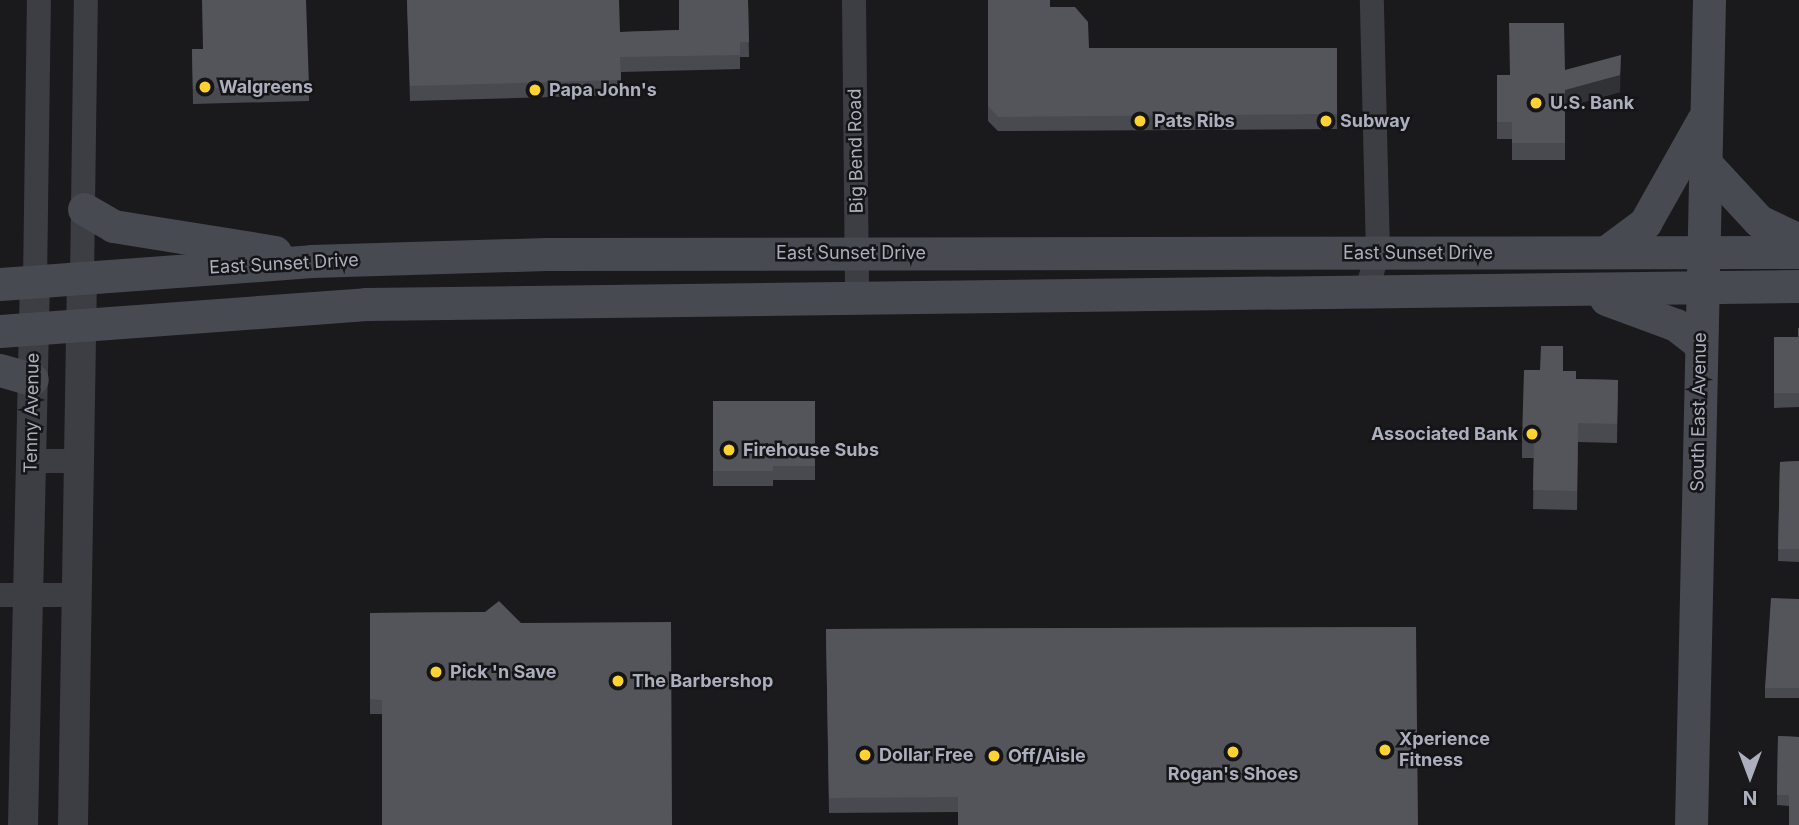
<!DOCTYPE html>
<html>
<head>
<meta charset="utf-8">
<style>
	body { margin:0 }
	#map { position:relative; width:1799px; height:825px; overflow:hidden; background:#1a1a1d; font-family:Inter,sans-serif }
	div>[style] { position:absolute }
	.minor>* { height:24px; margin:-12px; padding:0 12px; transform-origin:12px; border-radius:12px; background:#3d3d44 }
	.tertiary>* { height:30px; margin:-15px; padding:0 15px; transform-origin:15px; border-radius:15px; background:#3d3d44 }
	.secondary>* { height:33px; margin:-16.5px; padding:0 16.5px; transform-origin:16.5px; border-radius:16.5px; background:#484a52 }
	.wall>* { inset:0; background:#484a4f }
	.shaded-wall>* { inset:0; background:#313236 }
	.building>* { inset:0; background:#53555b }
	.dots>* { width:19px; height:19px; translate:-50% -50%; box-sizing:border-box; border:4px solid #151518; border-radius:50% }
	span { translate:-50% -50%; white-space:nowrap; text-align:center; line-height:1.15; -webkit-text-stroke:5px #151518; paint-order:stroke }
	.poi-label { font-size:18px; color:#acafbd; font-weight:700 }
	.left { translate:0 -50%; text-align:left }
	.right { translate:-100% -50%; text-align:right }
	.street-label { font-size:18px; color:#acafbd }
	.north { position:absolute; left:1715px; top:741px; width:70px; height:70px; -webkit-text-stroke:5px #151518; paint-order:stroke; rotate:180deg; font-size:19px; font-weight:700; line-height:28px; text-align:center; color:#acafbd }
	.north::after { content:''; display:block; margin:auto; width:24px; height:32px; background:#acafbd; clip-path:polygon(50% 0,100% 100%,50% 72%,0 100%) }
</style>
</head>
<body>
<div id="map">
	<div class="minor">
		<div style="left:854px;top:0;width:302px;rotate:89.4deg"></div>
		<div style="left:82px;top:277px;width:277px;rotate:-89.2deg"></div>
		<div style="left:35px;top:281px;width:281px;rotate:-89.2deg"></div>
		<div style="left:1365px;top:295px;width:44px;rotate:-72.8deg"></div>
		<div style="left:1378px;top:253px;width:253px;rotate:-91.4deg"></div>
		<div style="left:32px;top:461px;width:48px"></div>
		<div style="left:0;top:595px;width:76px"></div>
	</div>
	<div class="tertiary">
		<div style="left:23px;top:825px;width:544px;rotate:-88.74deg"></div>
		<div style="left:73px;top:825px;width:548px;rotate:-89.06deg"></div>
	</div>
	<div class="secondary">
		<div style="left:1707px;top:165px;width:76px;rotate:47.1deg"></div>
		<div style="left:1759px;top:221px;width:44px;rotate:25.4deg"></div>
		<div style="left:84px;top:209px;width:34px;rotate:30deg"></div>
		<div style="left:113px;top:226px;width:164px;rotate:9.1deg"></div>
		<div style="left:1606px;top:252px;width:49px;rotate:-36.6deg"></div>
		<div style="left:1645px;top:223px;width:118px;rotate:-60.6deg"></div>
		<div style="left:0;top:284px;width:312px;rotate:-4.2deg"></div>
		<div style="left:311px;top:261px;width:235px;rotate:-1.7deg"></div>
		<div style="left:546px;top:254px;width:1253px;rotate:-0.09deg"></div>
		<div style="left:1606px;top:299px;width:75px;rotate:20.4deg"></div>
		<div style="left:1676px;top:325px;width:31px;rotate:38deg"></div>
		<div style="left:0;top:331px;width:367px;rotate:-4.2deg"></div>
		<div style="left:366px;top:304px;width:1433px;rotate:-0.72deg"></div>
		<div style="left:0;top:370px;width:33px;rotate:16deg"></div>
		<div style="left:1691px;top:825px;width:825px;rotate:-88.75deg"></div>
	</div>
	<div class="wall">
		<div style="clip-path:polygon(407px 0,620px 32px,679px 30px,748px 0,749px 57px,740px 57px,740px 69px,621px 72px,621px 95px,410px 101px)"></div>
		<div style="clip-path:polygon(988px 0,1089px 48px,1337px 48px,1337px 129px,998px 131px,988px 121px)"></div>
		<div style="clip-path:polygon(192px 49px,309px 86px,309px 101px,193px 104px)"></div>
		<div style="clip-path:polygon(1565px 70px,1620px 92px,1565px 107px,1565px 160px,1512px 160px,1512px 139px,1497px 139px,1497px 75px,1510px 75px)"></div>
		<div style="clip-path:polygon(1799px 328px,1799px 407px,1774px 408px,1774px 337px,1798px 337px)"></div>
		<div style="clip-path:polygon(1563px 371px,1576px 379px,1618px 380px,1617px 443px,1578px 442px,1577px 510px,1533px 509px,1534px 458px,1522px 458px,1522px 439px)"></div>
		<div style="clip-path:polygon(713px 401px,815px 401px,815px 480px,773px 480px,773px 486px,713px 486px)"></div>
		<div style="clip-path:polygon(1799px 461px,1799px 562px,1778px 561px,1780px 462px)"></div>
		<div style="clip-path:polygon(1799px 599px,1799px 698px,1765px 698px,1765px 688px)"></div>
		<div style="clip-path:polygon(485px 612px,382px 714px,370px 714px,370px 613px)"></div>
		<div style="clip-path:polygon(1416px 627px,958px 812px,829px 813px,826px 629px)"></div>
		<div style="clip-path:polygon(1778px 736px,1799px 737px,1789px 806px,1777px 805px)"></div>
	</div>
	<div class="shaded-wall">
		<div style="clip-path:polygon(1621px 55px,1620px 92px,1565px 107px,1565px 90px)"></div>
	</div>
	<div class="building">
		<div style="clip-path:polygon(202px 0,306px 0,309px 86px,193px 89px,192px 49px,203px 49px)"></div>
		<div style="clip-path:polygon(407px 0,619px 0,620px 32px,679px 30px,679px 0,748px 0,749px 42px,740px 42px,740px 55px,620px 57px,621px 80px,410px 86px)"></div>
		<div style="clip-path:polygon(988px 0,1050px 0,1050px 7px,1075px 7px,1088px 22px,1089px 48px,1337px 48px,1337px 114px,998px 117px,988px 106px)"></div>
		<div style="clip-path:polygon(1509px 23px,1564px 23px,1565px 70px,1621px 55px,1620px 75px,1565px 90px,1565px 143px,1512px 143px,1512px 122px,1497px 122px,1497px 75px,1510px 75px)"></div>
		<div style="clip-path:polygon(1798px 328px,1799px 328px,1799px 393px,1774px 393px,1774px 337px,1798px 337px)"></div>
		<div style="clip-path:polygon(1541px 346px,1563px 346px,1563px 371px,1576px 371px,1576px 379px,1618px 380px,1617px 424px,1578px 423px,1577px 491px,1533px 490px,1534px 439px,1522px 439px,1524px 370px,1540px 370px)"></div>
		<div style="clip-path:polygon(713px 401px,815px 401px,815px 466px,773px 466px,773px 471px,713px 471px)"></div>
		<div style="clip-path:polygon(1799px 461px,1799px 549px,1778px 549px,1780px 462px)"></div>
		<div style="clip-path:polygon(1771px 598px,1799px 599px,1799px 688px,1765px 688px)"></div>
		<div style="clip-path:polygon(499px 601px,521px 623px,671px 622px,672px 825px,382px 825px,382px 700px,370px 699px,370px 613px,485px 612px)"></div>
		<div style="clip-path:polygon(1416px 627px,1418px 825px,958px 825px,958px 797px,829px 798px,826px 629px)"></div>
		<div style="clip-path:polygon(1778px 736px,1799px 737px,1799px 825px,1789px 825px,1789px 795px,1777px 795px)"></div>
	</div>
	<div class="dots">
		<div style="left:205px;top:87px;background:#fed230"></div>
		<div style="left:535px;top:90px;background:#fed230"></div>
		<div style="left:1536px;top:103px;background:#fed230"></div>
		<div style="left:1140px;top:121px;background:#fed230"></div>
		<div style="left:1326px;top:121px;background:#fed230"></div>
		<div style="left:1532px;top:434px;background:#fed230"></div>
		<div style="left:729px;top:450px;background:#fed230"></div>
		<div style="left:436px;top:672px;background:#fed230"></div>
		<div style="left:618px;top:681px;background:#fed230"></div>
		<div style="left:1385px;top:750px;background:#fed230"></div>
		<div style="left:1233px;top:752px;background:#fed230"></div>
		<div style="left:865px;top:755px;background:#fed230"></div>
		<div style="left:994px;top:756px;background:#fed230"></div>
	</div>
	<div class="poi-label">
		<span class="left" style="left:219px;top:87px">Walgreens</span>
		<span class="left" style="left:549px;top:90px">Papa John's</span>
		<span class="left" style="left:1550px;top:103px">U.S. Bank</span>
		<span class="left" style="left:1154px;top:121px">Pats Ribs</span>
		<span class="left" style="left:1340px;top:121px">Subway</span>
		<span class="right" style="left:1518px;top:434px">Associated Bank</span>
		<span class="left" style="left:743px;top:450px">Firehouse Subs</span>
		<span class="left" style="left:450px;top:672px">Pick 'n Save</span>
		<span class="left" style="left:632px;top:681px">The Barbershop</span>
		<span class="left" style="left:1399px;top:750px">Xperience<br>Fitness</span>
		<span class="left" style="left:879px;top:755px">Dollar Free</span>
		<span class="left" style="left:1008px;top:756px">Off/Aisle</span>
		<span style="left:1233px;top:774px">Rogan's Shoes</span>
	</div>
	<div class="street-label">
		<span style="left:856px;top:151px;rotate:-91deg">Big Bend Road</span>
		<span style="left:851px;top:253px">East Sunset Drive</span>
		<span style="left:1418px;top:253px">East Sunset Drive</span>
		<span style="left:284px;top:264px;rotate:-3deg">East Sunset Drive</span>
		<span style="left:1699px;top:412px;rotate:-89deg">South East Avenue</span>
		<span style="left:32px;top:413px;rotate:-89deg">Tenny Avenue</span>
	</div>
	<div class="north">N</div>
</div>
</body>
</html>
